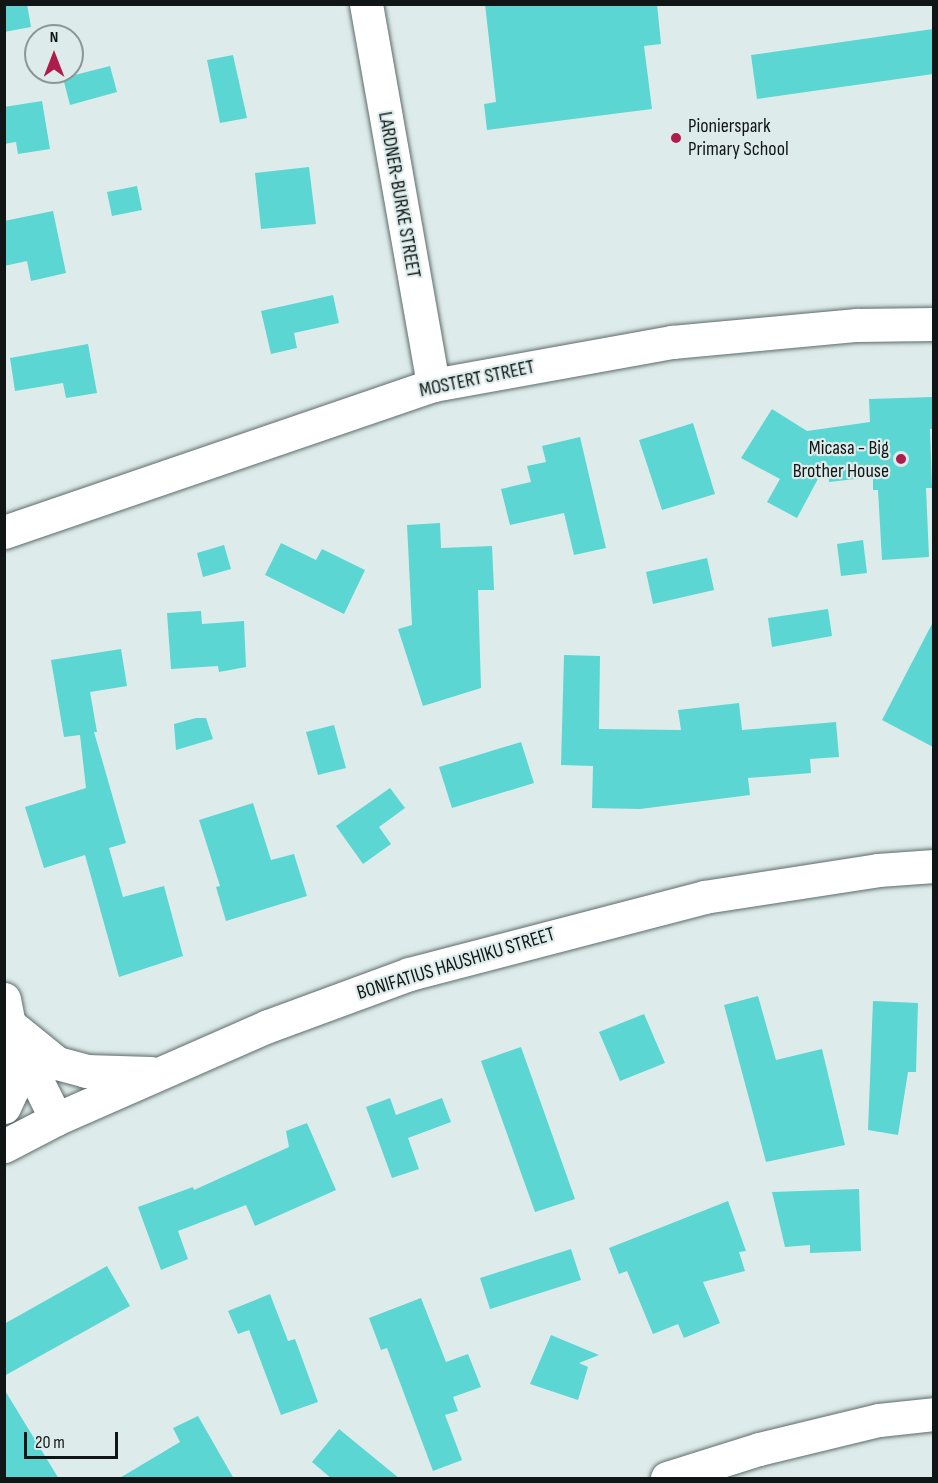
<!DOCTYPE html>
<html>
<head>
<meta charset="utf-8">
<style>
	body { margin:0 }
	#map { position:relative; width:938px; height:1483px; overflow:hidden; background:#ddeceb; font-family:"Sofia Sans Condensed",sans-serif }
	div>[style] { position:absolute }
	.building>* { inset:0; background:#5bd6d2 }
	.roads { filter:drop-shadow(0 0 2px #5e6b6a) drop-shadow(0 0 2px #5e6b6a) }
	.minor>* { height:33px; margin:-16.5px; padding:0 16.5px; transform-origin:16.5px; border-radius:16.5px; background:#fff }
	.dots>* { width:16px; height:16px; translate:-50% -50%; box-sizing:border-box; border:3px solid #ddeceb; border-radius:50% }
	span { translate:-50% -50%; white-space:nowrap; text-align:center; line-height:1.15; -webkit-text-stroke:4.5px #ddeceb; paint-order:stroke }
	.poi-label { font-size:20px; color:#101515 }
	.left { translate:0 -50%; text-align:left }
	.right { translate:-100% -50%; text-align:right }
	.street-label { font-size:20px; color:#101515 }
	.frame { position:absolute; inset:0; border:6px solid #101515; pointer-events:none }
	.north { position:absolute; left:24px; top:24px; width:60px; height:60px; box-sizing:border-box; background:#ddeceb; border:2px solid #8b9695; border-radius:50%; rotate:0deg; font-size:16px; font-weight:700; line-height:24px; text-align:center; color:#101515 }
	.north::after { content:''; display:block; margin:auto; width:21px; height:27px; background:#ae1c4c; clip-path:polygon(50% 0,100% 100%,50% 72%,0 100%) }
	.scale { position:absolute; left:24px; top:1432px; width:94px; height:27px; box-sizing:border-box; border:3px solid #101515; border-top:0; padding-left:8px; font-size:18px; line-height:21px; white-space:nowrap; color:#101515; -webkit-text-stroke:4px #ddeceb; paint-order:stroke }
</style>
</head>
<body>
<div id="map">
	<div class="building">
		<div style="clip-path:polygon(4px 4px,27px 4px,31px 27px,4px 32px)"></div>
		<div style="clip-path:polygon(485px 4px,657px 4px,661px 44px,644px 46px,652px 109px,487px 130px,484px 104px,496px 102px)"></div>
		<div style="clip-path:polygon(933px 29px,933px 74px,757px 99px,751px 55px)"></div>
		<div style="clip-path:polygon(233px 55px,247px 118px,220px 123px,207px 60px)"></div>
		<div style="clip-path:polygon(110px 66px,117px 92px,70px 105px,63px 78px)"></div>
		<div style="clip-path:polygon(42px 101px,50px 149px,18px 154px,16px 142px,4px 144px,4px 107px)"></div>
		<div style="clip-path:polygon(309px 167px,316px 224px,261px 229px,255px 173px)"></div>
		<div style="clip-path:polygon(137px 186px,142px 210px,112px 216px,107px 192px)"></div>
		<div style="clip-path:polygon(53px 211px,66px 273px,31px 281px,27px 261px,4px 266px,4px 221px)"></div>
		<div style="clip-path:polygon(333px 295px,339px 323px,294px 333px,297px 348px,271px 354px,261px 311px)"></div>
		<div style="clip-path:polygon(88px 344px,97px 393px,66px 398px,63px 383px,15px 391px,10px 358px)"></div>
		<div style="clip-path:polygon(933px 397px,933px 429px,930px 429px,932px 488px,926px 488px,929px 557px,882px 560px,878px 490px,873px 490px,873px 477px,829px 482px,827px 462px,797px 518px,767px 502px,780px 479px,741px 458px,772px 409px,807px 431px,870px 422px,869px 399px)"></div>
		<div style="clip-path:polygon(693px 423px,715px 494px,662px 510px,639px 440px)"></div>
		<div style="clip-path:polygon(580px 437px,606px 548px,574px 555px,564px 513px,510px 525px,501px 489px,531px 482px,527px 466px,546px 462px,542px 446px)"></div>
		<div style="clip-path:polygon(440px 523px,441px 548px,492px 546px,494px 590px,478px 590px,481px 688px,423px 706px,398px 629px,412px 625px,407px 525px)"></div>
		<div style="clip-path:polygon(863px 540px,867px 573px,841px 576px,837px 544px)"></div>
		<div style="clip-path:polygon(281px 543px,316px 560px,322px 549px,365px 570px,344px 614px,265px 575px)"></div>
		<div style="clip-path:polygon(224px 545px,231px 569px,203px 577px,197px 553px)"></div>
		<div style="clip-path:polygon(707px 558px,714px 590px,653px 604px,646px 572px)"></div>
		<div style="clip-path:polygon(828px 609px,832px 636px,772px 647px,768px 618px)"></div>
		<div style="clip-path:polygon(201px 611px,202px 624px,244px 621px,246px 667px,219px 672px,218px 666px,171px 669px,167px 613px)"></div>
		<div style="clip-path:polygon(933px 622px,933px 747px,882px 720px)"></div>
		<div style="clip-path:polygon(121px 649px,127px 686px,90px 692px,97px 732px,94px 732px,126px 843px,109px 848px,123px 897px,164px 886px,183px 956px,119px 977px,85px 855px,44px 868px,25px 807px,86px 788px,80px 735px,64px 737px,51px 660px)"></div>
		<div style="clip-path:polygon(564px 655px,600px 656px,599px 729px,681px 730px,678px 710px,739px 703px,742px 730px,836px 722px,839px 757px,810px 759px,811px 773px,748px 778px,750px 795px,640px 809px,592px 808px,593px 766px,561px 765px)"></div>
		<div style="clip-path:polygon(196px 718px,206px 718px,213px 739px,176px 750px,174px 724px)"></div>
		<div style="clip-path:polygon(334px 725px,346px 768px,318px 775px,306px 732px)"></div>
		<div style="clip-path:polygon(521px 742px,534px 783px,452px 808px,439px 767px)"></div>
		<div style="clip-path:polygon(390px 788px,405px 808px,379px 827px,391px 844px,363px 864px,336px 826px)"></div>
		<div style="clip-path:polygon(253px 803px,271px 860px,294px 854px,307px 896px,226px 921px,216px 887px,220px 886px,199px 820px)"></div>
		<div style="clip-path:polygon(758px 996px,776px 1060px,822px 1049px,845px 1145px,766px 1162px,724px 1005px)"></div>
		<div style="clip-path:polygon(873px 1001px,918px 1003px,916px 1072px,908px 1072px,898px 1135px,868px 1130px)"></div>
		<div style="clip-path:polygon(644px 1014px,665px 1063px,620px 1081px,599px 1032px)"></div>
		<div style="clip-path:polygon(521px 1047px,575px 1199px,535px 1212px,481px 1061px)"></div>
		<div style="clip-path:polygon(390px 1098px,396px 1115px,442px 1098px,451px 1122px,408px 1138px,419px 1169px,392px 1178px,366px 1107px)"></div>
		<div style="clip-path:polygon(307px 1123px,336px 1190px,255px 1226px,246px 1205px,178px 1231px,188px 1259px,161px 1270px,138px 1207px,193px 1187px,194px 1190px,289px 1147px,286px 1131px)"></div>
		<div style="clip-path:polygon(859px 1189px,861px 1251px,810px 1253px,810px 1245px,785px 1247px,772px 1192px)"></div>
		<div style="clip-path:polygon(728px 1201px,746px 1251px,739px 1252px,745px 1271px,703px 1282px,720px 1323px,684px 1338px,678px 1324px,653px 1334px,627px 1271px,619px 1274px,609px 1248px)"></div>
		<div style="clip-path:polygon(571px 1249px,581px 1280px,490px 1309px,480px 1278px)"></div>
		<div style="clip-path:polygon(107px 1266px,130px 1306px,4px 1376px,4px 1324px)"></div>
		<div style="clip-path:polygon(270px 1294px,288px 1341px,295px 1339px,318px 1402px,281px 1415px,249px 1330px,238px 1334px,228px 1311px)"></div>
		<div style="clip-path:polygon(421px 1298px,446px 1362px,468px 1354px,481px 1387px,453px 1397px,458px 1411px,445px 1415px,462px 1460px,433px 1471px,387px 1348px,381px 1350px,369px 1318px)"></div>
		<div style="clip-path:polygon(551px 1335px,599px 1355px,579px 1363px,588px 1367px,578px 1400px,530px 1384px)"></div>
		<div style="clip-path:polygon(4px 1389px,59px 1479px,4px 1479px)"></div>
		<div style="clip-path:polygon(198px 1416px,234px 1479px,118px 1479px,180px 1442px,173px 1428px)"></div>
		<div style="clip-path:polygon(339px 1429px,400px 1479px,332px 1479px,312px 1462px)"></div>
	</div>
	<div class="roads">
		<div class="minor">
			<div style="left:366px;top:4px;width:387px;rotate:80deg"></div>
			<div style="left:4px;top:532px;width:453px;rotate:-18.9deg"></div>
			<div style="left:433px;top:385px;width:243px;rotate:-10.2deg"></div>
			<div style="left:672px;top:342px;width:186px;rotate:-5.3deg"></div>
			<div style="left:857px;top:325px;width:77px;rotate:-0.7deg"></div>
			<div style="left:4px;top:999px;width:25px;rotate:79deg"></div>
			<div style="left:9px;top:1024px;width:106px;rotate:63.7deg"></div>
			<div style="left:9px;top:1024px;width:62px;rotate:39.1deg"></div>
			<div style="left:57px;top:1063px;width:30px;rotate:15deg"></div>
			<div style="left:86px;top:1071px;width:65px;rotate:1.8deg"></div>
			<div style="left:4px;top:1107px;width:19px;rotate:-65deg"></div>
			<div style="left:12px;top:1090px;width:55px;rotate:-92.1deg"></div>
			<div style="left:4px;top:1146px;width:59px;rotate:-27.4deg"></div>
			<div style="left:56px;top:1119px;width:232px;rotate:-23.7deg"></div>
			<div style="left:268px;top:1026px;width:150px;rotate:-20.2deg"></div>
			<div style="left:409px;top:974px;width:305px;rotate:-14.6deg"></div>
			<div style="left:704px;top:897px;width:176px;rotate:-8.8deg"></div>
			<div style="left:878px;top:870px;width:56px;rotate:-4.1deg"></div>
			<div style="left:667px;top:1478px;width:96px;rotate:-17.5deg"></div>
			<div style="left:759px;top:1449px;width:123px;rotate:-13.6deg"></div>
			<div style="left:879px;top:1420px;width:55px;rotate:-6.2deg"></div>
		</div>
	</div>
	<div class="dots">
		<div style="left:676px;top:138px;background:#ae1c4c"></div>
		<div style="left:901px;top:459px;background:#ae1c4c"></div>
	</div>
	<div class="poi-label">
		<span class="left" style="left:688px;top:138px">Pionierspark<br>Primary School</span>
		<span class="right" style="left:889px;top:460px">Micasa - Big<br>Brother House</span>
	</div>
	<div class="street-label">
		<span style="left:399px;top:195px;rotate:80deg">LARDNER-BURKE STREET</span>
		<span style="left:477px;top:379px;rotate:-12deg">MOSTERT STREET</span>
		<span style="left:456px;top:964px;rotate:-17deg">BONIFATIUS HAUSHIKU STREET</span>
	</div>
	<div class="frame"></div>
	<div class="north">N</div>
	<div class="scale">20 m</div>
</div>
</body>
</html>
